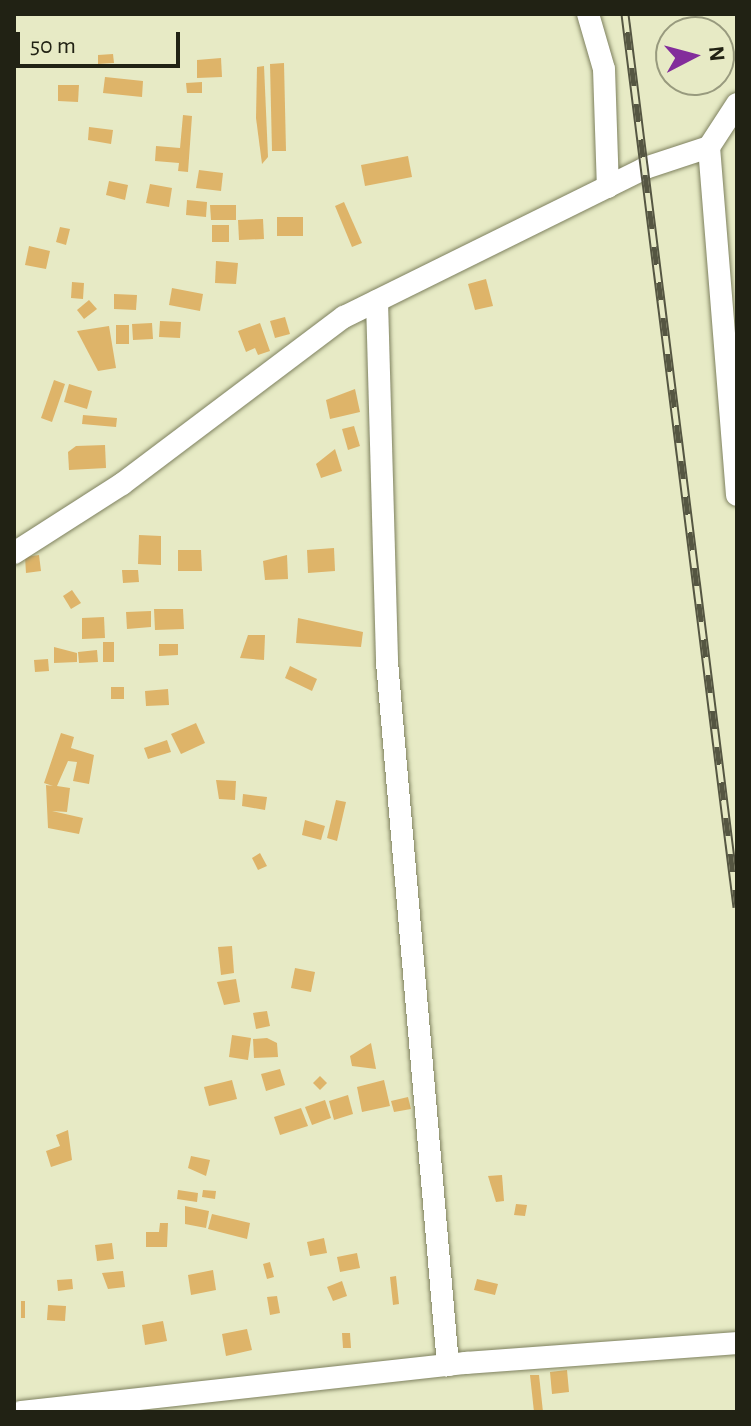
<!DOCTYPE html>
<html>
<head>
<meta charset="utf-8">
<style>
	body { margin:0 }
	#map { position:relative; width:751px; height:1426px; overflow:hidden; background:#e7eac5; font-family:"Alegreya Sans",sans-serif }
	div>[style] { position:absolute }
	.building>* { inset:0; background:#deb469 }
	.roads { filter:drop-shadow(0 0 2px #7e815f) drop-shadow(0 0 2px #7e815f) }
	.minor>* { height:22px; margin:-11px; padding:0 11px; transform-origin:11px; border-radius:11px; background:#fff }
	.rail>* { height:9px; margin-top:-4.5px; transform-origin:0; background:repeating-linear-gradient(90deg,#e7eac5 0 18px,#555642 0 36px); box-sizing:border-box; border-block:2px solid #555642 }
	span { translate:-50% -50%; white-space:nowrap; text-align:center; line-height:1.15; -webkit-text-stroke:7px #e7eac5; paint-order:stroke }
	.frame { position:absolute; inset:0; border:16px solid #212214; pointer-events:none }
	.north { position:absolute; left:655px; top:16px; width:80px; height:80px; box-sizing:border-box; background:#e7eac5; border:2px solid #989a7e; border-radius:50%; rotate:84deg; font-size:22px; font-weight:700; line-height:32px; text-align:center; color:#212214 }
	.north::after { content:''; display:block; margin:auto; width:28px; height:36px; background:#832d9b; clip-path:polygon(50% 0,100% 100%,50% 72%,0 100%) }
	.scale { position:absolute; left:16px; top:32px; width:164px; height:36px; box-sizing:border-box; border:4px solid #212214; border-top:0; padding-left:10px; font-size:24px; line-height:28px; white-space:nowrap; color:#212214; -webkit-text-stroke:6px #e7eac5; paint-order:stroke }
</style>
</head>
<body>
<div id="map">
	<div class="building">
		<div style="clip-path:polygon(113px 54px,114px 63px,98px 64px,98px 55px)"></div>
		<div style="clip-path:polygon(221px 58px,222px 77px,197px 78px,197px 60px)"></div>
		<div style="clip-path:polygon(284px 63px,286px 151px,272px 151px,270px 64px)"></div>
		<div style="clip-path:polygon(264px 66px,268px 157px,262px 164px,256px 118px,257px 67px)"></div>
		<div style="clip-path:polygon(105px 77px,143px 81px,142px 97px,103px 93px)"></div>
		<div style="clip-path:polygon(202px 82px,202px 93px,187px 93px,186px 83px)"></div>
		<div style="clip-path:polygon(58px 85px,79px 85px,78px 102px,58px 101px)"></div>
		<div style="clip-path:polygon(183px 115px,192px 116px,188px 172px,178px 171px,179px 163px,155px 161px,156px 146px,180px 148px)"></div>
		<div style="clip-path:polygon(89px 127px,113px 130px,111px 144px,88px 140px)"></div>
		<div style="clip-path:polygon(408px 156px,412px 177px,365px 186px,361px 165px)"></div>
		<div style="clip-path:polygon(199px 170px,223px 173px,221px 191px,196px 188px)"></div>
		<div style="clip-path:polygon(109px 181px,128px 185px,125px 200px,106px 195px)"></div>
		<div style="clip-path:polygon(150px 184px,172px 188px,169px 207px,146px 203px)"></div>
		<div style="clip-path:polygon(187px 200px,207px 202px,206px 217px,186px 215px)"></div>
		<div style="clip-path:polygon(344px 202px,362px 243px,352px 247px,335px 206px)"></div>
		<div style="clip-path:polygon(210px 205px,236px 205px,236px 220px,211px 220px)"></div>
		<div style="clip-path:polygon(277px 217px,303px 217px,303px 236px,277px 236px)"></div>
		<div style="clip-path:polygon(263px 219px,264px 239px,239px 240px,238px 220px)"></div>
		<div style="clip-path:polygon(212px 225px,229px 225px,229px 242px,212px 242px)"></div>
		<div style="clip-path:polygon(60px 227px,70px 229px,66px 245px,56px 242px)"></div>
		<div style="clip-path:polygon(29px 246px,50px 251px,46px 269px,25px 265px)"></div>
		<div style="clip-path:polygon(216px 261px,238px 263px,236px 284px,215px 283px)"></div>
		<div style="clip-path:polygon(486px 279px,493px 306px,475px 310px,468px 284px)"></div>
		<div style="clip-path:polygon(72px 282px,84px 283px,83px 299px,71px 298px)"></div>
		<div style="clip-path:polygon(172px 288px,203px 294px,200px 311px,169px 305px)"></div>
		<div style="clip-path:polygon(114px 294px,137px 295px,136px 310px,114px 309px)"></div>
		<div style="clip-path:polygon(89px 300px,97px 309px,84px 319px,77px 310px)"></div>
		<div style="clip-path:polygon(285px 317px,290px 334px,275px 338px,270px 321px)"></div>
		<div style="clip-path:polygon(160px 321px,181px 322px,180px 338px,159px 337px)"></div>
		<div style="clip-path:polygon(152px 323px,153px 339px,133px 340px,132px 324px)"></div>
		<div style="clip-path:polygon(260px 323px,270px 351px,258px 355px,255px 348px,246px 352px,238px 331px)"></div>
		<div style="clip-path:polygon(116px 325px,129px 325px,129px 344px,116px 344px)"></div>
		<div style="clip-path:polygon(109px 326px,116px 368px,98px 371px,77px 331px)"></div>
		<div style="clip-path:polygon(54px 380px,65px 384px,52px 422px,41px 418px)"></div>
		<div style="clip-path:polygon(69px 384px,92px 391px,87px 409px,64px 402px)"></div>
		<div style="clip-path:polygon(355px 389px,360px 412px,330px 419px,326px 400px)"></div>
		<div style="clip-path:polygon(83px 415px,117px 418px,116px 427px,82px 424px)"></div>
		<div style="clip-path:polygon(354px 426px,360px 446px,348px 450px,342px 429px)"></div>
		<div style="clip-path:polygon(105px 445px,106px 468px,69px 470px,68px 452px,76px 446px)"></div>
		<div style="clip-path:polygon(335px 449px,342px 471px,321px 478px,316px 464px)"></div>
		<div style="clip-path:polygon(139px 535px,161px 536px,161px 565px,138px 564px)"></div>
		<div style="clip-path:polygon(334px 548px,335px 571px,308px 573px,307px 550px)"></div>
		<div style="clip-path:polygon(178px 550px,201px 550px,202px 571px,178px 571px)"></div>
		<div style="clip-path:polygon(39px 555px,41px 571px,26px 573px,25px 557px)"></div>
		<div style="clip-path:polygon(287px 555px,288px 579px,265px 580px,263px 561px)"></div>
		<div style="clip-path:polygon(122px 570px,138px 570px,139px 582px,123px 583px)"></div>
		<div style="clip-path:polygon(72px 590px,81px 603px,71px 609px,63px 596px)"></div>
		<div style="clip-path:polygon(154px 609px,183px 609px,184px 629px,155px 630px)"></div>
		<div style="clip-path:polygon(151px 611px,151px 627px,127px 629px,126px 612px)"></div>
		<div style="clip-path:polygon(104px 617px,105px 638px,82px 639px,82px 618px)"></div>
		<div style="clip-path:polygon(298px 618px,363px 632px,361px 647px,296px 643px)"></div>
		<div style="clip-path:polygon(248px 635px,265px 635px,264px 660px,240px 658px)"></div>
		<div style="clip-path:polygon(103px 642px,114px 642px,114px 662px,103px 662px)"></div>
		<div style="clip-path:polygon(159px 644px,178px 644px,178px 655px,159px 656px)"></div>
		<div style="clip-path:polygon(54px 647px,77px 653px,77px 662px,54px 663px)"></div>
		<div style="clip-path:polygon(97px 650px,98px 662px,79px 663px,78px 652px)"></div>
		<div style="clip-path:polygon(48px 659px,49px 671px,35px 672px,34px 660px)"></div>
		<div style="clip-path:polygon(290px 666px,317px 679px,312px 691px,285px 678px)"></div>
		<div style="clip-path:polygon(111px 687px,124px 687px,124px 699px,111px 699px)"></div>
		<div style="clip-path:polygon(168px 689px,169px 705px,146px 706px,145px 691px)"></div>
		<div style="clip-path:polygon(196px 723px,205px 743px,181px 754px,171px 734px)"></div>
		<div style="clip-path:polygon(61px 733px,74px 737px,71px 748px,94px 755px,89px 784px,73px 781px,77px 762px,68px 761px,57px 786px,70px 788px,67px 812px,52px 811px,83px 818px,79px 834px,48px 828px,46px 785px,53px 786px,44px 783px)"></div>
		<div style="clip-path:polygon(167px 740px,171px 752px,148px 759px,144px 748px)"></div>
		<div style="clip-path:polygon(216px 780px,236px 781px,235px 800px,219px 799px)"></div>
		<div style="clip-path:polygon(243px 794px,267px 797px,265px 810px,242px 806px)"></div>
		<div style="clip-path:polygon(336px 800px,346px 802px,337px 841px,327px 838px)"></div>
		<div style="clip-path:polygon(305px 820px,325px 826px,321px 840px,302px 835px)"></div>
		<div style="clip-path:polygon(260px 853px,267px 866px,258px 870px,252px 858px)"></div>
		<div style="clip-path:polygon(232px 946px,234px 973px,221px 975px,218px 947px)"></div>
		<div style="clip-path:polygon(295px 968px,315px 972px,311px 992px,291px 988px)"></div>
		<div style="clip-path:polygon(236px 979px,240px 1002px,224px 1005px,217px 982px)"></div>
		<div style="clip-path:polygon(267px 1011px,270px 1026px,256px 1029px,253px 1013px)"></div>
		<div style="clip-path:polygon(232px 1035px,251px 1038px,248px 1060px,229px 1057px)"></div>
		<div style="clip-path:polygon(267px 1038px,277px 1043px,278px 1057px,254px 1058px,253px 1039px)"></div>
		<div style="clip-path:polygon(371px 1043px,376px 1069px,352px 1066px,350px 1056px)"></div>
		<div style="clip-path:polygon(280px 1069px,285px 1085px,266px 1091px,261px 1074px)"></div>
		<div style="clip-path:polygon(320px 1076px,327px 1083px,320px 1090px,313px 1083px)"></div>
		<div style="clip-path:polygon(232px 1080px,237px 1099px,209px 1106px,204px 1087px)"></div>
		<div style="clip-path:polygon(384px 1080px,390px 1106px,362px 1112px,357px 1087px)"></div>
		<div style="clip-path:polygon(348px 1095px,353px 1114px,334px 1120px,329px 1101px)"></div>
		<div style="clip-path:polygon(408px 1097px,411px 1109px,394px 1112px,391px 1101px)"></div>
		<div style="clip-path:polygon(325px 1100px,331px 1118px,312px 1125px,305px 1107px)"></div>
		<div style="clip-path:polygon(301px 1108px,308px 1126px,280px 1135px,274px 1117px)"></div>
		<div style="clip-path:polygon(68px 1130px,72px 1160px,51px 1167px,46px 1151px,60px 1146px,56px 1135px)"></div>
		<div style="clip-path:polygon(191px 1156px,210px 1160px,206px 1176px,188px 1168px)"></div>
		<div style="clip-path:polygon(502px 1175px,504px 1201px,496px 1202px,488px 1176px)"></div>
		<div style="clip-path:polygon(178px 1190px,198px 1193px,197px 1202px,177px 1199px)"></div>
		<div style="clip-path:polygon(203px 1190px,216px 1191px,215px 1199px,202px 1197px)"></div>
		<div style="clip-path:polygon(516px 1204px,527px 1205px,525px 1216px,514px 1215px)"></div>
		<div style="clip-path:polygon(185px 1206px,209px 1211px,206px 1228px,185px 1224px)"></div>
		<div style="clip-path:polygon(212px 1214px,250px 1223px,247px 1239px,208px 1229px)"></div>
		<div style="clip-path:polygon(160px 1223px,168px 1223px,167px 1247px,146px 1247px,146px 1232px,159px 1232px)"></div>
		<div style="clip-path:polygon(324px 1238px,327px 1253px,310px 1256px,307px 1242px)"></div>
		<div style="clip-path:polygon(112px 1243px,114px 1259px,97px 1261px,95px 1245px)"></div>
		<div style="clip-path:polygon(357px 1253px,360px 1268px,340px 1272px,337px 1257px)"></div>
		<div style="clip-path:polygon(270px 1262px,274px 1277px,267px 1279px,263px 1264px)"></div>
		<div style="clip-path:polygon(213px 1270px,216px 1290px,191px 1295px,188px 1275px)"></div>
		<div style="clip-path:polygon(123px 1271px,125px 1287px,108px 1289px,102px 1273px)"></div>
		<div style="clip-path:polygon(396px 1276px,399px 1304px,393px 1305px,390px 1277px)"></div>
		<div style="clip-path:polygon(72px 1279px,73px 1289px,58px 1291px,57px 1280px)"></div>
		<div style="clip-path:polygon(477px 1279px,498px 1284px,495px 1295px,474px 1290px)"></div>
		<div style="clip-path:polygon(342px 1281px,347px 1296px,333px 1301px,327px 1287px)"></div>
		<div style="clip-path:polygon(277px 1296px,280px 1313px,270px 1315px,267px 1297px)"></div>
		<div style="clip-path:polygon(21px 1301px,25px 1301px,25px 1318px,21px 1318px)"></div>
		<div style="clip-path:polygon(48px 1305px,66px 1306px,65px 1321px,47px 1320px)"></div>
		<div style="clip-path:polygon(163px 1321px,167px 1341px,145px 1345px,142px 1325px)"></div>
		<div style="clip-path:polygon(247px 1329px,252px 1350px,226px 1356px,222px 1334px)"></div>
		<div style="clip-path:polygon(342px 1333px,350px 1333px,351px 1348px,343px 1348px)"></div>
		<div style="clip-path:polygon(567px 1370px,569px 1392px,552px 1394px,550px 1372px)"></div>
		<div style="clip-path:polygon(530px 1375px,539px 1375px,543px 1412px,534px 1412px)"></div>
	</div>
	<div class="roads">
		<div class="minor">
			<div style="left:588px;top:14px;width:57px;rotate:73.8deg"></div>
			<div style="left:604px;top:69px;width:118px;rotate:88.1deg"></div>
			<div style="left:737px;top:104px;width:51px;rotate:123.1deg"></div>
			<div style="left:709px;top:147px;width:349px;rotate:85.4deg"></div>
			<div style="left:377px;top:301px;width:361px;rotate:88.4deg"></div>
			<div style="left:387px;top:662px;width:706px;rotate:85.04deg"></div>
			<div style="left:14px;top:553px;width:128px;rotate:-32.6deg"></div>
			<div style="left:122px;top:484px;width:278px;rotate:-37deg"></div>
			<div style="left:344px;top:317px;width:336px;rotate:-26.3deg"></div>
			<div style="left:645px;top:168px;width:67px;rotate:-18.2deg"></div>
			<div style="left:21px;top:1412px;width:448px;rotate:-6.3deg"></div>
			<div style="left:466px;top:1363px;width:272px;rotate:-4.2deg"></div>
		</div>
	</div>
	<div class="rail">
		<div style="left:625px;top:14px;width:900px;rotate:82.85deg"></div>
	</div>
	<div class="frame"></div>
	<div class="north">N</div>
	<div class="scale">50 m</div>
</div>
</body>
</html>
